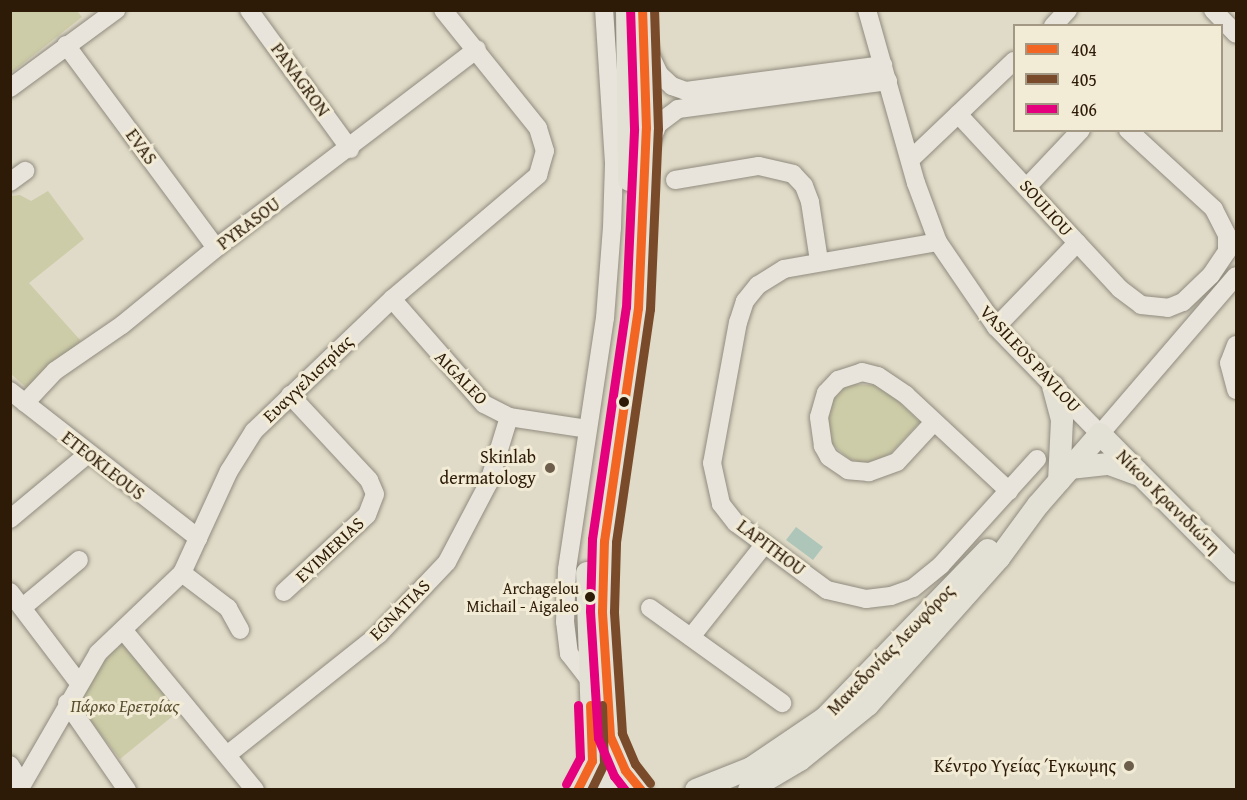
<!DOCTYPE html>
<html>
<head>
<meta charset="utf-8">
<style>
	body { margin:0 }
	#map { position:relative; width:1247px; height:800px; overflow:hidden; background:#e0dbc8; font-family:"Gentium Book Plus",serif }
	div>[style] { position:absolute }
	.green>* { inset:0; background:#cdcca8 }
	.water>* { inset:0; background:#aec6b9 }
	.roads { filter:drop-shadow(0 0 2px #908b7e) drop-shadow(0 0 2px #908b7e) }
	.minor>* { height:18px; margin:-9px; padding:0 9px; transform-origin:9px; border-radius:9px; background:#e8e4db }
	.major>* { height:22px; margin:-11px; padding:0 11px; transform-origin:11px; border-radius:11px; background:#e3e0d5 }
	.bus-1>* { height:9px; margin:-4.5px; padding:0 4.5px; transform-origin:4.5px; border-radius:4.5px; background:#f26522 }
	.bus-2>* { height:9px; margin:-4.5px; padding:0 4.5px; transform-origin:4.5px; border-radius:4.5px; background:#7a4b2a }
	.bus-3>* { height:9px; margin:-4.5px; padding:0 4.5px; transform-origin:4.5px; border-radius:4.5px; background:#e5007d }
	.dots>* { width:16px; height:16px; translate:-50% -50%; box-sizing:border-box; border:3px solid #f2ebd5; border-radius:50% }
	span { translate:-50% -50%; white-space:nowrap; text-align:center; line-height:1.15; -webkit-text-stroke:6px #f2ebd5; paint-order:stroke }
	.bus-label { font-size:16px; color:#2d1b07 }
	.right { translate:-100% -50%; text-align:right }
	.street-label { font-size:18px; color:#2d1b07 }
	.poi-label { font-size:18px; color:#2d1b07 }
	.park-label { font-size:18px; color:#584d2f; font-style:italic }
	.frame { position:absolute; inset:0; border:12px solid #2d1b07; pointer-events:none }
	.legend { position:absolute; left:1013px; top:24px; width:210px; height:108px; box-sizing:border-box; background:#f2ebd5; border:2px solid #a39883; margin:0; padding:8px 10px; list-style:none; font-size:18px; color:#2d1b07 }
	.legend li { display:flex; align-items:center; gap:12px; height:30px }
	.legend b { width:30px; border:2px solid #a39883 }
</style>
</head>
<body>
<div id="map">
	<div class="green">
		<div style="clip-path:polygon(11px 10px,77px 11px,82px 17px,11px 73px)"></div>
		<div style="clip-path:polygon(48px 191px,84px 239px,29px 283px,81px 341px,28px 389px,11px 374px,11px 196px,20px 195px,31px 201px)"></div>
		<div style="clip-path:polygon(848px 384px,875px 385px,894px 397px,920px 422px,891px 453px,869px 465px,849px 459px,831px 443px,827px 425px,832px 401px)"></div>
		<div style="clip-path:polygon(123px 643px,179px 711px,120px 759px,78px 705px,101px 662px)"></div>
	</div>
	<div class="water">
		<div style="clip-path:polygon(796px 527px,823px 547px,813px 560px,786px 540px)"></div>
	</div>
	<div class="roads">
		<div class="minor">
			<div style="left:249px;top:10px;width:172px;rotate:54deg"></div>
			<div style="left:867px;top:10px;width:180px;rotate:74.2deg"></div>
			<div style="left:916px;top:183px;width:63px;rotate:69.6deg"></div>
			<div style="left:938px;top:242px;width:103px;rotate:55.7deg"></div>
			<div style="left:996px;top:327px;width:149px;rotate:45.8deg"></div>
			<div style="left:1100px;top:434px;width:208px;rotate:-49.3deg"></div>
			<div style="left:1213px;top:10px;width:33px;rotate:46deg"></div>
			<div style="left:1053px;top:26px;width:22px;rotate:-47deg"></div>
			<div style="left:66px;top:45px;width:252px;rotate:53.5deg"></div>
			<div style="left:646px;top:46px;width:31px;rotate:65deg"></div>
			<div style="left:659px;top:74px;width:18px;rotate:43deg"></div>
			<div style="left:672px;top:86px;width:15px;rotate:20deg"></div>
			<div style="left:686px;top:91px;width:199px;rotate:-7.5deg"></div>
			<div style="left:10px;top:88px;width:132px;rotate:-36.3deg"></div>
			<div style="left:958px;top:114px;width:238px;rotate:47.2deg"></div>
			<div style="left:1120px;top:289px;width:26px;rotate:37deg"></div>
			<div style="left:1141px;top:305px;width:27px;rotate:6deg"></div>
			<div style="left:1168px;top:308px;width:16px;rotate:-22deg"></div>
			<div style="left:1183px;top:302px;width:39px;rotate:-44deg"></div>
			<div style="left:1211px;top:275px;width:29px;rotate:-56deg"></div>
			<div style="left:1227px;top:251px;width:16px;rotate:-90deg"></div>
			<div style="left:1227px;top:235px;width:29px;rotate:-117deg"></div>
			<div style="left:1214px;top:209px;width:117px;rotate:-137.4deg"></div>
			<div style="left:649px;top:147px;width:25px;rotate:-69deg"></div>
			<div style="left:658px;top:124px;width:25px;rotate:-37deg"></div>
			<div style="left:678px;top:109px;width:212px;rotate:-7.6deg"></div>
			<div style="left:911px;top:159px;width:142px;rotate:-43.6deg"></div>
			<div style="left:675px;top:180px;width:85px;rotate:-9.5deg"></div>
			<div style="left:759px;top:166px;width:35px;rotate:13deg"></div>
			<div style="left:793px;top:174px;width:16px;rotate:47deg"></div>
			<div style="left:804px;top:186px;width:17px;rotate:69deg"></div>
			<div style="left:810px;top:202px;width:60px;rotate:81.3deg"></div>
			<div style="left:10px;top:182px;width:19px;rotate:-36deg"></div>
			<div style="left:1028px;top:186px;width:77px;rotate:-46.6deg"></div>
			<div style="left:938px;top:242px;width:156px;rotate:170.1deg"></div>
			<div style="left:784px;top:269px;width:31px;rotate:148deg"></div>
			<div style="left:758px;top:285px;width:21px;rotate:129deg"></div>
			<div style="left:745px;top:301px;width:22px;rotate:108deg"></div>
			<div style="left:738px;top:322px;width:143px;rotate:100.4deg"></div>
			<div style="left:712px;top:463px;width:42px;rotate:77.6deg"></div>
			<div style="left:721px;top:504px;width:24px;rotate:52deg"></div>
			<div style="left:736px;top:523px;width:113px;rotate:36.4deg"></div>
			<div style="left:827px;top:590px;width:40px;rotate:13deg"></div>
			<div style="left:866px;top:599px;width:25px;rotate:-7deg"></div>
			<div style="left:891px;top:596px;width:23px;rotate:-20deg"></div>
			<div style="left:913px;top:588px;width:36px;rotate:-39deg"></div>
			<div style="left:941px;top:565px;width:143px;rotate:-47.8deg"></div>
			<div style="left:392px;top:299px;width:140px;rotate:48.8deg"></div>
			<div style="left:484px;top:404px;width:28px;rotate:27deg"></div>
			<div style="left:509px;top:417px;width:79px;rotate:8.7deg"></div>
			<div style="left:996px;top:327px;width:117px;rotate:-46deg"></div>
			<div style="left:1236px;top:345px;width:19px;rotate:111deg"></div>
			<div style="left:1229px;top:363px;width:28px;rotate:75deg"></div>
			<div style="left:10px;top:391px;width:239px;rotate:38deg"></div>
			<div style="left:25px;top:403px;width:44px;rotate:-46.8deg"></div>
			<div style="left:55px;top:371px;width:81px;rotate:-34.5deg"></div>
			<div style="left:122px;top:325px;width:122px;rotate:-39.3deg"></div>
			<div style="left:216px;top:248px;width:328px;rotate:-37.3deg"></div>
			<div style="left:934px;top:422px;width:54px;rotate:132.8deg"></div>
			<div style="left:897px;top:462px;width:30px;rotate:160deg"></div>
			<div style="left:869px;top:472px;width:21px;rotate:-175deg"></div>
			<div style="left:848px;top:470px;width:23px;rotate:-146deg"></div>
			<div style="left:829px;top:457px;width:13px;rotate:-119deg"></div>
			<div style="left:823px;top:446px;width:29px;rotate:-98deg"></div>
			<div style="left:819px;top:417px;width:25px;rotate:-74deg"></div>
			<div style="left:826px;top:393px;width:18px;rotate:-47deg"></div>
			<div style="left:838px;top:380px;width:25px;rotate:-18deg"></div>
			<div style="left:862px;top:372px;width:16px;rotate:14deg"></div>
			<div style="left:878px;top:376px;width:34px;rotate:34deg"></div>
			<div style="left:906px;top:395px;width:141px;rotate:43deg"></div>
			<div style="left:10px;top:519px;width:102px;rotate:-39.8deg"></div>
			<div style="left:182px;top:573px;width:58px;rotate:37.3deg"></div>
			<div style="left:228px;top:608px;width:25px;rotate:61deg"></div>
			<div style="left:10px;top:592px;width:113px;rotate:52.9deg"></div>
			<div style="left:284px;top:592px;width:113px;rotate:-42.9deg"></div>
			<div style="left:367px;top:515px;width:22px;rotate:-69deg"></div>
			<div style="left:375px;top:494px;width:15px;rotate:-113deg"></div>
			<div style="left:369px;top:480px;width:116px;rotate:-132.9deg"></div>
			<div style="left:23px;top:607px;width:73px;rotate:-40deg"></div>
			<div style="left:650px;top:608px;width:163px;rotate:35.7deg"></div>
			<div style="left:124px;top:631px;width:206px;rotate:50.5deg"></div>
			<div style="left:691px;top:637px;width:117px;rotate:-51.6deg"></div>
			<div style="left:588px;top:678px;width:31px;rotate:-128deg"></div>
			<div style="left:569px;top:654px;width:32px;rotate:-97deg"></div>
			<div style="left:565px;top:622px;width:53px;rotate:-87.8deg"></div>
			<div style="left:567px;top:569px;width:254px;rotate:-81.4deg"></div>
			<div style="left:605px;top:318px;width:90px;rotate:-85.6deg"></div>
			<div style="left:612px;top:228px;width:65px;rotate:-88.2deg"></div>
			<div style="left:614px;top:163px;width:153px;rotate:-93.7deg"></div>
			<div style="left:67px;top:703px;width:106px;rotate:55.4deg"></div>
			<div style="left:227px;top:755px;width:194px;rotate:-38.5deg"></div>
			<div style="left:379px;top:634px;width:99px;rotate:-46.6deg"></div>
			<div style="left:447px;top:562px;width:90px;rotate:-62.3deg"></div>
			<div style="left:489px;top:482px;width:68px;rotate:-72.9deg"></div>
			<div style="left:10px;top:765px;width:22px;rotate:58deg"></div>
			<div style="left:19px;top:790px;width:158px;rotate:-60deg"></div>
			<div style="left:98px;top:653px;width:116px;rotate:-43.6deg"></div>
			<div style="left:182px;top:573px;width:112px;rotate:-65.3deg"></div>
			<div style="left:229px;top:471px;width:47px;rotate:-58deg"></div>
			<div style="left:254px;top:431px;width:191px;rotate:-43.7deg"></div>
			<div style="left:392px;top:299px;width:192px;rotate:-40.3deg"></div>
			<div style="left:538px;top:175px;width:25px;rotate:-74deg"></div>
			<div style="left:545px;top:151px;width:24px;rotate:-107deg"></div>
			<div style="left:538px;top:128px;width:151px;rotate:-128.8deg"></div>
		</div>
		<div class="major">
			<div style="left:627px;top:10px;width:170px;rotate:89.3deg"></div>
			<div style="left:1053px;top:386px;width:35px;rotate:75deg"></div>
			<div style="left:1062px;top:420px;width:61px;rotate:92.8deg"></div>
			<div style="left:1070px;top:468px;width:39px;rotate:-6deg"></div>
			<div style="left:1109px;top:464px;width:30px;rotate:20deg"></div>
			<div style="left:637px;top:787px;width:32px;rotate:-125deg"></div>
			<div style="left:619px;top:761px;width:27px;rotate:-110deg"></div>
			<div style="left:610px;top:736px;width:125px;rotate:-93.7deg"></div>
			<div style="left:602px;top:611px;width:70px;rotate:-88.4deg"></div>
			<div style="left:604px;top:541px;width:235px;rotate:-81.7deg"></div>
			<div style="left:638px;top:308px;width:180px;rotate:-87.5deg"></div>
			<div style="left:646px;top:128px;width:118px;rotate:-91.9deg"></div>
			<div style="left:577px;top:790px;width:24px;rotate:-60deg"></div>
			<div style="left:589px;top:769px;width:17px;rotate:-77deg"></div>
			<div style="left:593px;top:752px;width:179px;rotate:-91.9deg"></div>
			<div style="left:581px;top:790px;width:33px;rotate:-18deg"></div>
			<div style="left:612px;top:780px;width:31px;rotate:19deg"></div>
			<div style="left:696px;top:790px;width:59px;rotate:-21.8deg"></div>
			<div style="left:751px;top:768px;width:89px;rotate:-34deg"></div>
			<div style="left:825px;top:718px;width:234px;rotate:-45.9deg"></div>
			<div style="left:749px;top:790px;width:59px;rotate:-30.5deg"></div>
			<div style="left:800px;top:760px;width:87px;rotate:-39deg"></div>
			<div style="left:868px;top:705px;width:197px;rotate:-48.3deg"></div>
			<div style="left:999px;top:558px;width:66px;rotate:-53.7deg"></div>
			<div style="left:1038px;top:505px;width:94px;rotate:-48.9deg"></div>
			<div style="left:1100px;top:434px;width:193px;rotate:45.2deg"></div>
		</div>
	</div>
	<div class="bus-1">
		<div style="left:577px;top:790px;width:33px;rotate:-63deg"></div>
		<div style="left:592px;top:761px;width:56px;rotate:-92deg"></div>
		<div style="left:641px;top:790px;width:26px;rotate:-129deg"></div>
		<div style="left:625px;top:770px;width:37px;rotate:-114deg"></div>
		<div style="left:610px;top:736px;width:125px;rotate:-93.7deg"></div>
		<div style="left:602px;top:611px;width:70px;rotate:-88.4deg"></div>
		<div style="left:604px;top:541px;width:235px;rotate:-81.7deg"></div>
		<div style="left:638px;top:308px;width:180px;rotate:-87.5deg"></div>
		<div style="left:646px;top:128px;width:118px;rotate:-91.9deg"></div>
	</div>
	<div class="bus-2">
		<div style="left:650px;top:783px;width:24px;rotate:-128deg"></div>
		<div style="left:635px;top:764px;width:34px;rotate:-113deg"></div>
		<div style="left:622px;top:733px;width:122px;rotate:-93.8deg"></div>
		<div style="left:614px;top:611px;width:69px;rotate:-88.3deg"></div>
		<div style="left:616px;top:542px;width:235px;rotate:-81.7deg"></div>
		<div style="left:650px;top:309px;width:180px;rotate:-87.5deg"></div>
		<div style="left:658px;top:129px;width:119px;rotate:-91.9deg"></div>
		<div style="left:591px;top:790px;width:30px;rotate:-64deg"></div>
		<div style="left:604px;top:763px;width:58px;rotate:-92deg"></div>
	</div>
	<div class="bus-3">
		<div style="left:566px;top:784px;width:30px;rotate:-62deg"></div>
		<div style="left:580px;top:758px;width:53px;rotate:-92.2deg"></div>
		<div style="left:625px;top:790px;width:18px;rotate:-128deg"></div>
		<div style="left:614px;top:776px;width:41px;rotate:-112.8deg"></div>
		<div style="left:598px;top:738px;width:127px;rotate:-93.6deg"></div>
		<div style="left:590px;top:611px;width:72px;rotate:-88.4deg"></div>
		<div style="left:592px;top:539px;width:234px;rotate:-81.7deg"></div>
		<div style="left:626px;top:307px;width:179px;rotate:-87.4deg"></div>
		<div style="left:634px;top:128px;width:118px;rotate:-91.9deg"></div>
	</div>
	<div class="dots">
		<div style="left:624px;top:402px;background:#2d1b07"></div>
		<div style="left:550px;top:468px;background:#6c5e4b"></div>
		<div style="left:590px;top:597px;background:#2d1b07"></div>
		<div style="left:1129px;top:766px;background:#6c5e4b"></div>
	</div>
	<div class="bus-label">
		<span class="right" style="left:579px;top:597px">Archagelou<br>Michail - Aigaleo</span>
	</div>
	<div class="street-label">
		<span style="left:300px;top:80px;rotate:54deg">PANAGRON</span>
		<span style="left:141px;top:147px;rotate:54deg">EVAS</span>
		<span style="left:1046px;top:208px;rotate:48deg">SOULIOU</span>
		<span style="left:249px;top:224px;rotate:-37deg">PYRASOU</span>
		<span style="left:1030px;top:359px;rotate:47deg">VASILEOS PAVLOU</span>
		<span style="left:461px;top:378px;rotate:46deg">AIGALEO</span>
		<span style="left:308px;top:379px;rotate:-44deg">Ευαγγελιστρίας</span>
		<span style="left:103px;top:466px;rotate:38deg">ETEOKLEOUS</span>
		<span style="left:1168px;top:502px;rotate:45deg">Νίκου Κρανιδιώτη</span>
		<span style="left:771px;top:548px;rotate:37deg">LAPITHOU</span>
		<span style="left:330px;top:550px;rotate:-43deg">EVIMERIAS</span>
		<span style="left:400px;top:610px;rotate:-45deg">EGNATIAS</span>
		<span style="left:891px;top:650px;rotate:-46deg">Μακεδονίας Λεωφόρος</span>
	</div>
	<div class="poi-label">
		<span class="right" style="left:536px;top:468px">Skinlab<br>dermatology</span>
		<span class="right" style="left:1116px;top:766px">Κέντρο Υγείας Έγκωμης</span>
	</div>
	<div class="park-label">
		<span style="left:125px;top:706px">Πάρκο Ερετρίας</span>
	</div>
	<div class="frame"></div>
	<ul class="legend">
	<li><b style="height:8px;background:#f26522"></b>404</li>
	<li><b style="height:8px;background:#7a4b2a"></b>405</li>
	<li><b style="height:8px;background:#e5007d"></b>406</li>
	</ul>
</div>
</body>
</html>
